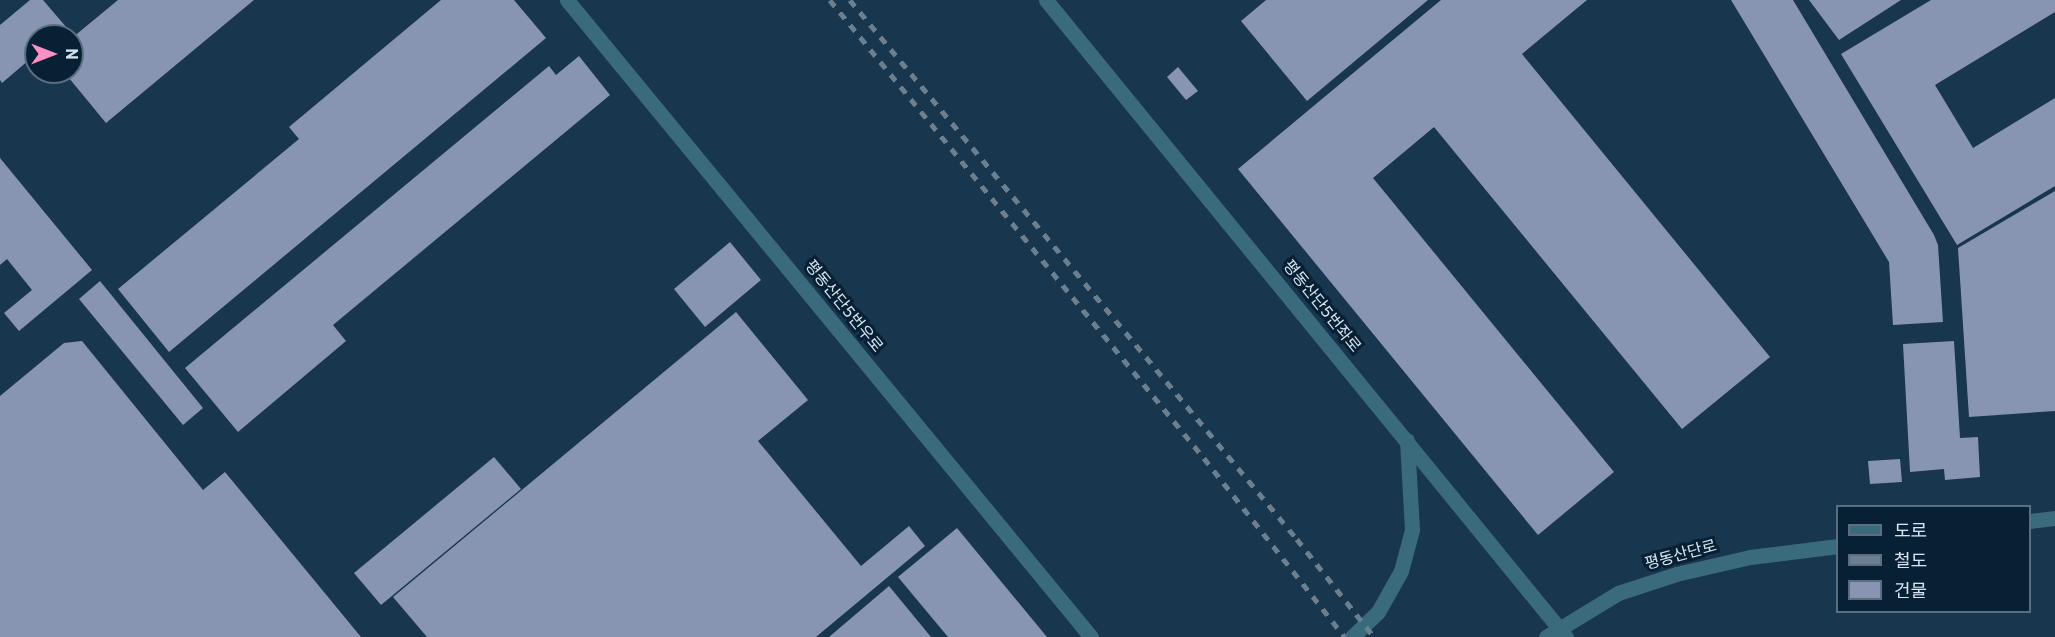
<!DOCTYPE html>
<html>
<head>
<meta charset="utf-8">
<style>
	body { margin:0 }
	#map { position:relative; width:2055px; height:637px; overflow:hidden; background:#122a3d; font-family:Overpass,"Noto Sans KR",sans-serif }
	div>[style] { position:absolute }
	.built>* { inset:0; background:#18364e }
	.building>* { inset:0; background:#8795b2 }
	.minor>* { height:15px; margin:-7.5px; padding:0 7.5px; transform-origin:7.5px; border-radius:7.5px; background:#3a6b7d }
	.rail>* { height:4.5px; margin-top:-2.25px; transform-origin:0; background:repeating-linear-gradient(90deg,#6b7f8f 0 8px,transparent 0 16px) }
	span { translate:-50% -50%; white-space:nowrap; text-align:center; line-height:1.15; -webkit-text-stroke:6px #082033; paint-order:stroke }
	.street-label { font-size:16px; color:#d5e4f0 }
	.legend { position:absolute; left:1836px; top:505px; width:195px; height:108px; box-sizing:border-box; background:#082033; border:2px solid #5a6e7f; margin:0; padding:8px 10px; list-style:none; font-size:18px; color:#d5e4f0 }
	.legend li { display:flex; align-items:center; gap:12px; height:30px }
	.legend b { width:30px; border:2px solid #5a6e7f }
	.north { position:absolute; left:24px; top:24px; width:60px; height:60px; box-sizing:border-box; background:#082033; border:2px solid #5a6e7f; border-radius:50%; rotate:90deg; font-size:16px; font-weight:700; line-height:24px; text-align:center; color:#d5e4f0 }
	.north::after { content:''; display:block; margin:auto; width:21px; height:27px; background:#fc8fc3; clip-path:polygon(50% 0,100% 100%,50% 72%,0 100%) }
</style>
</head>
<body>
<div id="map">
	<div class="built">
		<div style="clip-path:polygon(evenodd,0 0,2055px 0,2055px 637px,0 637px,0 0,36px 36px,72px 36px,72px 72px,36px 72px,36px 36px,0 0,1838px 506px,2030px 506px,2030px 612px,1838px 612px,1838px 506px)"></div>
	</div>
	<div class="building">
		<div style="clip-path:polygon(30px 0,43px 0,67px 28px,58px 36px,36px 36px,36px 54px,2px 83px,0 80px,0 25px)"></div>
		<div style="clip-path:polygon(118px 0,254px 0,106px 123px,64px 72px,72px 72px,72px 38px)"></div>
		<div style="clip-path:polygon(441px 0,514px 0,546px 38px,169px 352px,118px 289px,299px 139px,289px 127px)"></div>
		<div style="clip-path:polygon(1266px 0,1428px 0,1307px 101px,1241px 21px)"></div>
		<div style="clip-path:polygon(1441px 0,1587px 0,1522px 54px,1770px 357px,1682px 429px,1434px 127px,1373px 178px,1614px 472px,1538px 535px,1238px 169px)"></div>
		<div style="clip-path:polygon(1731px 0,1793px 0,1934px 235px,1938px 245px,1943px 322px,1893px 325px,1889px 262px)"></div>
		<div style="clip-path:polygon(1809px 0,1901px 0,1839px 40px)"></div>
		<div style="clip-path:polygon(1931px 0,2055px 0,2055px 12px,1935px 85px,1973px 148px,2055px 98px,2055px 186px,1957px 245px,1841px 54px)"></div>
		<div style="clip-path:polygon(579px 56px,610px 95px,333px 325px,346px 341px,238px 432px,185px 368px,549px 66px,556px 75px)"></div>
		<div style="clip-path:polygon(1178px 67px,1198px 91px,1186px 100px,1167px 77px)"></div>
		<div style="clip-path:polygon(0 158px,92px 270px,19px 331px,4px 313px,32px 290px,7px 259px,0 265px)"></div>
		<div style="clip-path:polygon(2055px 191px,2055px 411px,1969px 417px,1958px 248px)"></div>
		<div style="clip-path:polygon(730px 242px,761px 280px,705px 327px,674px 289px)"></div>
		<div style="clip-path:polygon(100px 281px,203px 408px,183px 425px,79px 299px)"></div>
		<div style="clip-path:polygon(736px 312px,808px 400px,758px 441px,861px 566px,909px 526px,925px 546px,816px 637px,427px 637px,393px 597px)"></div>
		<div style="clip-path:polygon(82px 341px,203px 490px,225px 472px,361px 637px,0 637px,0 396px,64px 343px)"></div>
		<div style="clip-path:polygon(1954px 341px,1960px 438px,1978px 437px,1980px 477px,1945px 480px,1944px 469px,1910px 472px,1903px 344px)"></div>
		<div style="clip-path:polygon(494px 457px,521px 489px,381px 605px,354px 573px)"></div>
		<div style="clip-path:polygon(1900px 459px,1902px 482px,1870px 484px,1868px 461px)"></div>
		<div style="clip-path:polygon(957px 528px,1047px 637px,948px 637px,898px 577px)"></div>
		<div style="clip-path:polygon(889px 586px,931px 637px,829px 637px)"></div>
	</div>
	<div class="minor">
		<div style="left:567px;top:0;width:825px;rotate:50.56deg"></div>
		<div style="left:1046px;top:0;width:822px;rotate:50.77deg"></div>
		<div style="left:2030px;top:521px;width:25px;rotate:-7deg"></div>
		<div style="left:1352px;top:637px;width:36px;rotate:-44deg"></div>
		<div style="left:1378px;top:612px;width:47px;rotate:-60.7deg"></div>
		<div style="left:1401px;top:571px;width:42px;rotate:-75deg"></div>
		<div style="left:1412px;top:530px;width:90px;rotate:-93.2deg"></div>
		<div style="left:1546px;top:637px;width:84px;rotate:-31.4deg"></div>
		<div style="left:1618px;top:593px;width:61px;rotate:-18.1deg"></div>
		<div style="left:1676px;top:574px;width:76px;rotate:-12.9deg"></div>
		<div style="left:1750px;top:557px;width:89px;rotate:-7.1deg"></div>
	</div>
	<div class="rail">
		<div style="left:830px;top:0;width:591px;rotate:50.77deg"></div>
		<div style="left:1204px;top:458px;width:228px;rotate:51.8deg"></div>
		<div style="left:850px;top:0;width:700px;rotate:50.33deg"></div>
		<div style="left:1297px;top:539px;width:125px;rotate:51.8deg"></div>
	</div>
	<div class="street-label">
		<span style="left:843px;top:307px;rotate:51deg">평동산단5번우로</span>
		<span style="left:1321px;top:307px;rotate:51deg">평동산단5번좌로</span>
		<span style="left:1681px;top:556px;rotate:-15deg">평동산단로</span>
	</div>
	<ul class="legend">
	<li><b style="height:8px;background:#3a6b7d"></b>도로</li>
	<li><b style="height:8px;background:#6b7f8f"></b>철도</li>
	<li><b style="height:16px;background:#8795b2"></b>건물</li>
	</ul>
	<div class="north">N</div>
</div>
</body>
</html>
